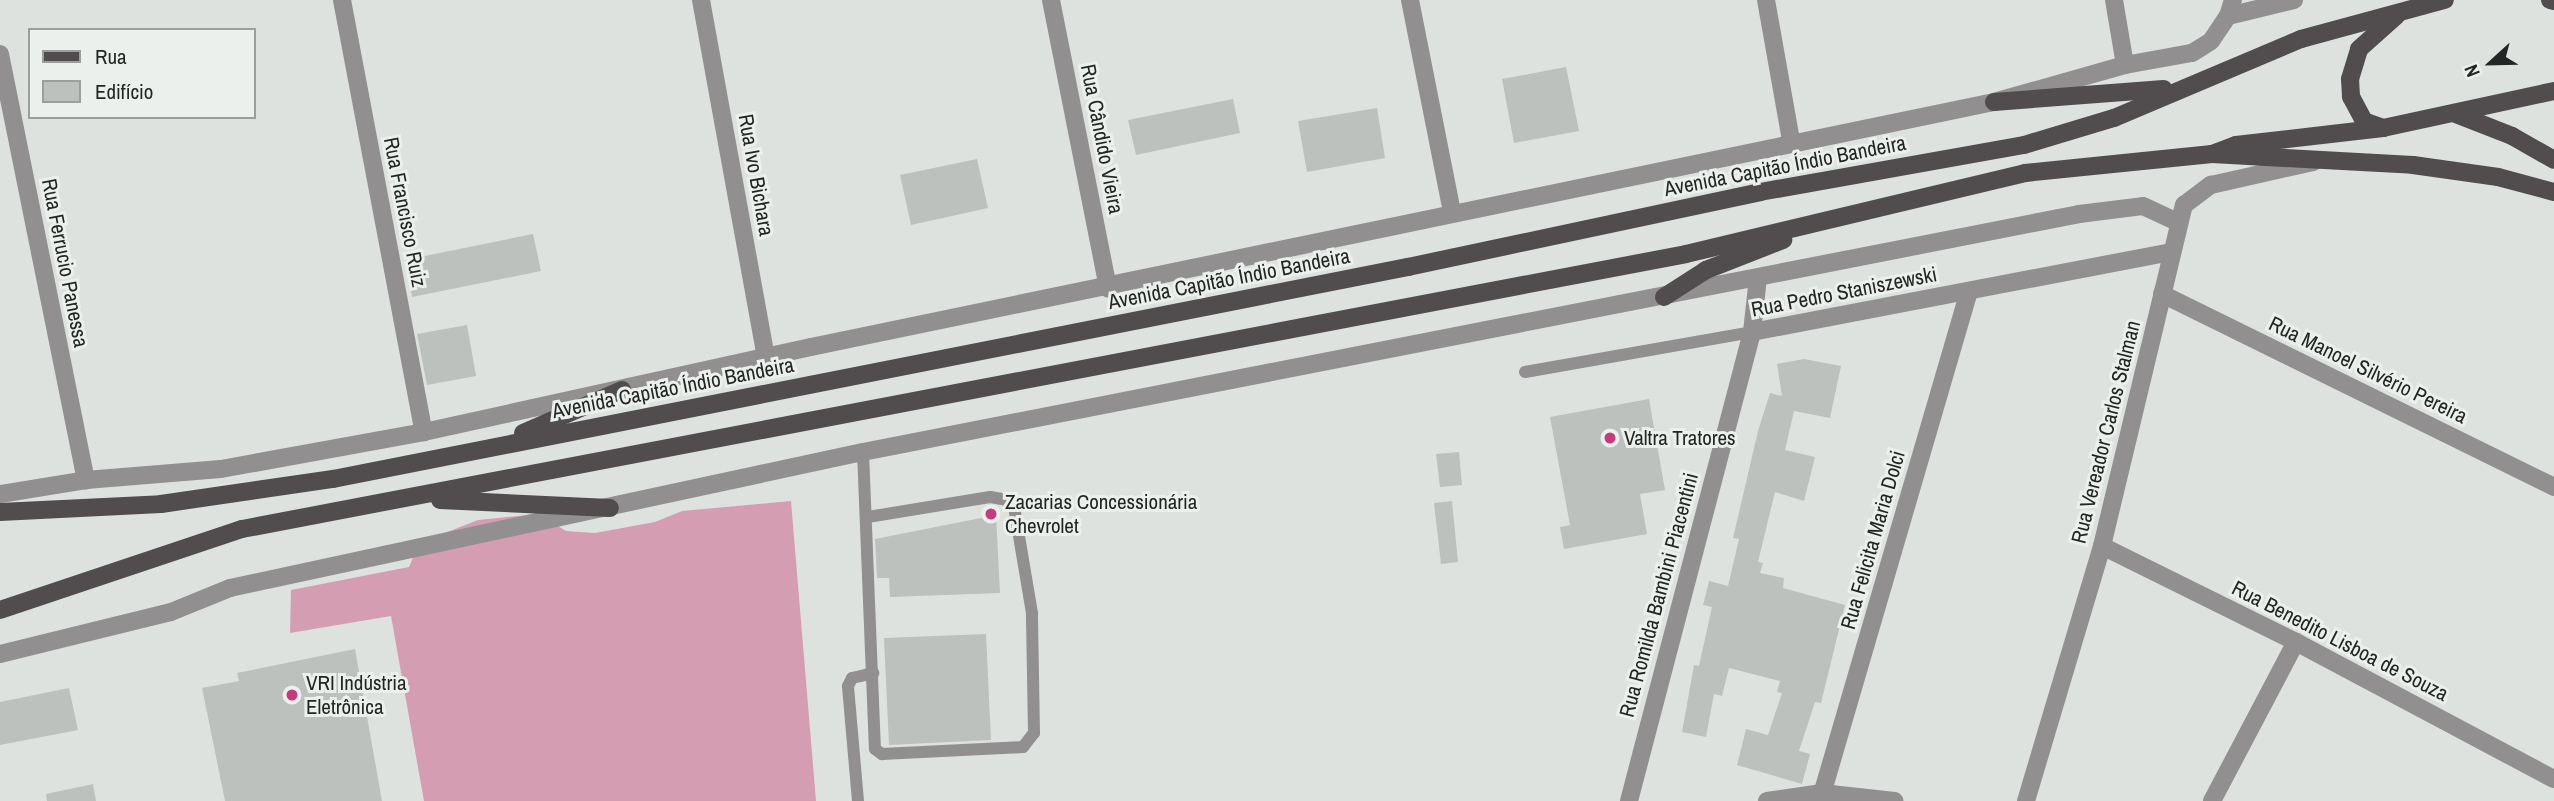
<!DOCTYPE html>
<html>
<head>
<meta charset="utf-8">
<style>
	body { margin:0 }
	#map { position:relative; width:2554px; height:801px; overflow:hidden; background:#dee2de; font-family:"Archivo Narrow",sans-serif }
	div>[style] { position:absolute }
	.forest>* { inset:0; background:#d59db2 }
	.building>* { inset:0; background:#bcc1bd }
	.lane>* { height:12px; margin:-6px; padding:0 6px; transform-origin:6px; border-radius:6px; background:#928f90 }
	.street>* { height:18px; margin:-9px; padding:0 9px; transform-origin:9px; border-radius:9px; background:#928f90 }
	.primary>* { height:18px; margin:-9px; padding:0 9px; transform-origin:9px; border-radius:9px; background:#514d4e }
	.dots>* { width:19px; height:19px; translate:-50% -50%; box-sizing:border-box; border:4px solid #ebf0ec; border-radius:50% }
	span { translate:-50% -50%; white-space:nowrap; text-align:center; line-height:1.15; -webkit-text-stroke:6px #ebf0ec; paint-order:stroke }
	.street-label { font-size:21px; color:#242625 }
	.poi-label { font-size:21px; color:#242625 }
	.left { translate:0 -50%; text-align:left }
	.legend { position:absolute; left:28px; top:28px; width:228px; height:91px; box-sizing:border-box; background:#ebf0ec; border:2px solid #9b9f9c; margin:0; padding:9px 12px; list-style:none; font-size:21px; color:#242625 }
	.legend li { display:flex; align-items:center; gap:14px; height:35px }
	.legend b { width:35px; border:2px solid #9b9f9c }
	.north { position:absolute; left:2456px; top:28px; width:70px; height:70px; -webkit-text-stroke:5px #ebf0ec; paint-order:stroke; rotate:248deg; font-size:19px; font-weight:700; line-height:28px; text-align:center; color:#242625 }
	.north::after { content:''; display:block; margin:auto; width:24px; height:32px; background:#242625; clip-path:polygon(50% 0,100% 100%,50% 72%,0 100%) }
</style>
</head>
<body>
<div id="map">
	<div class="forest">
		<div style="clip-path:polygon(791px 501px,816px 801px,424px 801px,391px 616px,290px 633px,291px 590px,409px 567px,419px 543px,478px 520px,538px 514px,566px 531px,595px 533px,655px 522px,682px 511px)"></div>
	</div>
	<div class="building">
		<div style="clip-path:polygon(1566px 67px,1579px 131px,1514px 143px,1502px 79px)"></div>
		<div style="clip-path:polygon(1233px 99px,1240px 133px,1136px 155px,1128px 120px)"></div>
		<div style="clip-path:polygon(1377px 108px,1385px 158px,1307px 172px,1298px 121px)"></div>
		<div style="clip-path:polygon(977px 159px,988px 208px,911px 225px,900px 175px)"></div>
		<div style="clip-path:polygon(533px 234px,541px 271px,412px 297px,405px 260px)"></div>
		<div style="clip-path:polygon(467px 325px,476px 376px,427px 385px,417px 334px)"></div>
		<div style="clip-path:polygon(1804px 359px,1841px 366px,1830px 418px,1794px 411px,1785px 450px,1815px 457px,1804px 501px,1775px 492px,1758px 562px,1763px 563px,1760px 573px,1784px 578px,1783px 588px,1845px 605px,1821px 703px,1815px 702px,1799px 751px,1810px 754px,1802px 784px,1737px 765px,1746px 729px,1768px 735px,1782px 693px,1777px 692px,1780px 681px,1729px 668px,1722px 696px,1714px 694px,1706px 737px,1682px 732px,1694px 665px,1699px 666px,1712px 607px,1703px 605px,1709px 581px,1728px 586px,1739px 539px,1733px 538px,1758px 431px,1770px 393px,1782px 396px,1777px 364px)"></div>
		<div style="clip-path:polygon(1649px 399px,1665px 490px,1640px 494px,1647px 534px,1564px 549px,1560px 527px,1570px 525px,1550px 417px)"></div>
		<div style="clip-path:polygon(1459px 452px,1462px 485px,1440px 487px,1436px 454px)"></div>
		<div style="clip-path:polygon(1452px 501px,1458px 562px,1441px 564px,1434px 503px)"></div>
		<div style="clip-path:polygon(996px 515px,1000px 593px,890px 597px,889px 578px,877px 578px,875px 539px)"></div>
		<div style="clip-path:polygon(986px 634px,991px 740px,889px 745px,884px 638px)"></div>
		<div style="clip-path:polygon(355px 649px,382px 801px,225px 801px,202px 688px,239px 681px,237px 673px)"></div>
		<div style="clip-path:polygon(69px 688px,78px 730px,0 745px,0 702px)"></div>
		<div style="clip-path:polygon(93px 784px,96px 801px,47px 801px,46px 794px)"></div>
	</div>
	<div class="lane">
		<div style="left:1525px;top:372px;width:230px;rotate:-10deg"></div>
		<div style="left:863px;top:452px;width:297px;rotate:87.7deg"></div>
		<div style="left:875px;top:749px;width:9px;rotate:36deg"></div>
		<div style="left:882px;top:754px;width:141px;rotate:-2.8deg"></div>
		<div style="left:1023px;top:747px;width:18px;rotate:-52deg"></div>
		<div style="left:1034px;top:733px;width:120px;rotate:-91deg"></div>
		<div style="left:1032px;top:613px;width:114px;rotate:-99.6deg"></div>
		<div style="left:1013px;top:501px;width:23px;rotate:-170deg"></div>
		<div style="left:990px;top:497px;width:124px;rotate:170.7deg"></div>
		<div style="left:858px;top:801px;width:115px;rotate:-95deg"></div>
		<div style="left:848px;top:686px;width:9px;rotate:-63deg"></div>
		<div style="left:852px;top:678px;width:22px;rotate:-13deg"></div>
	</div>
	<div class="street">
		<div style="left:342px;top:0;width:440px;rotate:79.3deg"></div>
		<div style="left:701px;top:0;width:365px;rotate:79.7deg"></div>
		<div style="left:1051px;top:0;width:294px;rotate:78.8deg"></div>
		<div style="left:1410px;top:0;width:217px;rotate:78.8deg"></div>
		<div style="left:1766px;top:0;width:143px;rotate:79.9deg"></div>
		<div style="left:2114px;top:0;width:66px;rotate:80.4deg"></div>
		<div style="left:2228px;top:16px;width:68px;rotate:-13.6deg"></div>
		<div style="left:0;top:54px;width:435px;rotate:78.6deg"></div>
		<div style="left:2162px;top:294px;width:437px;rotate:26.2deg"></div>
		<div style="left:1752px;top:332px;width:427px;rotate:-10.8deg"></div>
		<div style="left:0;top:494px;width:87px;rotate:-9.2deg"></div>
		<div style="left:86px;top:480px;width:135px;rotate:-4.7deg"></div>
		<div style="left:221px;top:469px;width:206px;rotate:-10.3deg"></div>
		<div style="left:424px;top:432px;width:396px;rotate:-12.4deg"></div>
		<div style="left:811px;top:347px;width:1208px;rotate:-11.7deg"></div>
		<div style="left:1994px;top:102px;width:136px;rotate:-15.8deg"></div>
		<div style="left:2125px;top:65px;width:68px;rotate:-10.2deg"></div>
		<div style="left:2192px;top:53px;width:22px;rotate:-32deg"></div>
		<div style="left:2211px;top:41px;width:30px;rotate:-56deg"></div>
		<div style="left:2228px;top:16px;width:17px;rotate:-73deg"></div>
		<div style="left:2102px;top:546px;width:216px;rotate:26.3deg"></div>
		<div style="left:2296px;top:642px;width:292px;rotate:28deg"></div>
		<div style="left:0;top:654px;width:176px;rotate:-13.8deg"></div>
		<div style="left:171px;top:612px;width:64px;rotate:-22.1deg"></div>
		<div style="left:230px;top:588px;width:647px;rotate:-12.13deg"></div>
		<div style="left:863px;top:452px;width:1239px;rotate:-11.07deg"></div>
		<div style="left:2079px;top:214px;width:64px;rotate:-7.1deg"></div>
		<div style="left:2143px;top:206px;width:40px;rotate:25deg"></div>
		<div style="left:1629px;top:801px;width:485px;rotate:-75.3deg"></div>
		<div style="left:1752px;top:332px;width:54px;rotate:-83.7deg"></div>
		<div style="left:1767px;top:801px;width:56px;rotate:-8.3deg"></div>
		<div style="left:1822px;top:793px;width:73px;rotate:6.3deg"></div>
		<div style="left:1820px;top:801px;width:531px;rotate:-73.71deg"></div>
		<div style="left:2026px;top:801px;width:266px;rotate:-73.4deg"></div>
		<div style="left:2102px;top:546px;width:351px;rotate:-76.5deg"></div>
		<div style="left:2184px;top:205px;width:34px;rotate:-37deg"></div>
		<div style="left:2211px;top:185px;width:105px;rotate:-12.7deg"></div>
		<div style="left:2212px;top:801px;width:180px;rotate:-62.2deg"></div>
	</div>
	<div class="primary">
		<div style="left:2550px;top:0;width:4px;rotate:14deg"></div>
		<div style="left:1994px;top:102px;width:170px;rotate:-4.4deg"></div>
		<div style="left:2456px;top:114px;width:60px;rotate:21.4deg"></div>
		<div style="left:2512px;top:136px;width:48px;rotate:29.7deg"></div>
		<div style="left:2383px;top:128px;width:20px;rotate:-160deg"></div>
		<div style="left:2364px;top:121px;width:27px;rotate:-118deg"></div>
		<div style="left:2351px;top:97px;width:18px;rotate:-93deg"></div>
		<div style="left:2350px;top:79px;width:31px;rotate:-73deg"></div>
		<div style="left:2359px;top:49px;width:50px;rotate:-41.7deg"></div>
		<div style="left:2215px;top:153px;width:22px;rotate:-21deg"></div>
		<div style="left:2236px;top:145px;width:148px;rotate:-6.6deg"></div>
		<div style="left:2383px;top:128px;width:175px;rotate:-12.2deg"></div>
		<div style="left:1664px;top:297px;width:50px;rotate:-32.7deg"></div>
		<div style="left:1706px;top:270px;width:83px;rotate:-21.3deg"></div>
		<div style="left:523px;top:433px;width:108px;rotate:-23.5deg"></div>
		<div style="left:440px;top:500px;width:170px;rotate:2.7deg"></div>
		<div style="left:0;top:512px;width:161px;rotate:-2.8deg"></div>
		<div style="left:161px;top:504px;width:174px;rotate:-8.3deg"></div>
		<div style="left:333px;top:479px;width:1096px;rotate:-11.16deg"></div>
		<div style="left:1408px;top:267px;width:360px;rotate:-12deg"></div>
		<div style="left:1760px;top:192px;width:268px;rotate:-10.1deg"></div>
		<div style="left:2024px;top:145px;width:94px;rotate:-16.7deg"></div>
		<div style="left:2114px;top:118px;width:203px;rotate:-22.9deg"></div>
		<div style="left:2301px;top:39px;width:149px;rotate:-15.2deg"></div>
		<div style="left:0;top:610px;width:255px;rotate:-18.5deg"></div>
		<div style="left:242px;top:529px;width:1470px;rotate:-10.78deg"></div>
		<div style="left:1686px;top:254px;width:349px;rotate:-13.4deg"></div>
		<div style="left:2025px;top:173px;width:188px;rotate:-5.8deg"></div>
		<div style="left:2212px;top:154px;width:201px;rotate:3.1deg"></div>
		<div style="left:2413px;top:165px;width:86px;rotate:8deg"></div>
		<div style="left:2498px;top:177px;width:58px;rotate:15deg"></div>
	</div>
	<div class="dots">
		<div style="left:1610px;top:438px;background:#c33d7e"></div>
		<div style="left:991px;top:514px;background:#c33d7e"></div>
		<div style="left:292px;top:695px;background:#c33d7e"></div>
	</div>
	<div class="street-label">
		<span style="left:1102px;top:139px;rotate:79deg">Rua Cândido Vieira</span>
		<span style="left:1785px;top:166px;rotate:-11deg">Avenida Capitão Índio Bandeira</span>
		<span style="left:756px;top:175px;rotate:80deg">Rua Ivo Bichara</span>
		<span style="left:405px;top:212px;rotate:79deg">Rua Francisco Ruiz</span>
		<span style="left:65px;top:263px;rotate:79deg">Rua Ferrucio Panessa</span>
		<span style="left:1229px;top:279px;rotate:-11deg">Avenida Capitão Índio Bandeira</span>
		<span style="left:1844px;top:292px;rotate:-11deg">Rua Pedro Staniszewski</span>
		<span style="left:2368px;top:370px;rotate:26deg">Rua Manoel Silvério Pereira</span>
		<span style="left:673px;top:388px;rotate:-11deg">Avenida Capitão Índio Bandeira</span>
		<span style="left:2106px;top:432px;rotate:-76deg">Rua Vereador Carlos Stalman</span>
		<span style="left:1873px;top:540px;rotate:-74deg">Rua Felicita Maria Dolci</span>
		<span style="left:1659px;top:595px;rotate:-75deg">Rua Romilda Bambini Piacentini</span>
		<span style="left:2340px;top:641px;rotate:27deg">Rua Benedito Lisboa de Souza</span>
	</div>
	<div class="poi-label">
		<span class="left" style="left:1624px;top:438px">Valtra Tratores</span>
		<span class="left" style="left:1005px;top:514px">Zacarias Concessionária<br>Chevrolet</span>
		<span class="left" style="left:306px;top:695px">VRI Indústria<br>Eletrônica</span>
	</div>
	<ul class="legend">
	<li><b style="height:9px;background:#514d4e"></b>Rua</li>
	<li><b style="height:19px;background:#bcc1bd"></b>Edifício</li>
	</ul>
	<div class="north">N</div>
</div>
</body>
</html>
